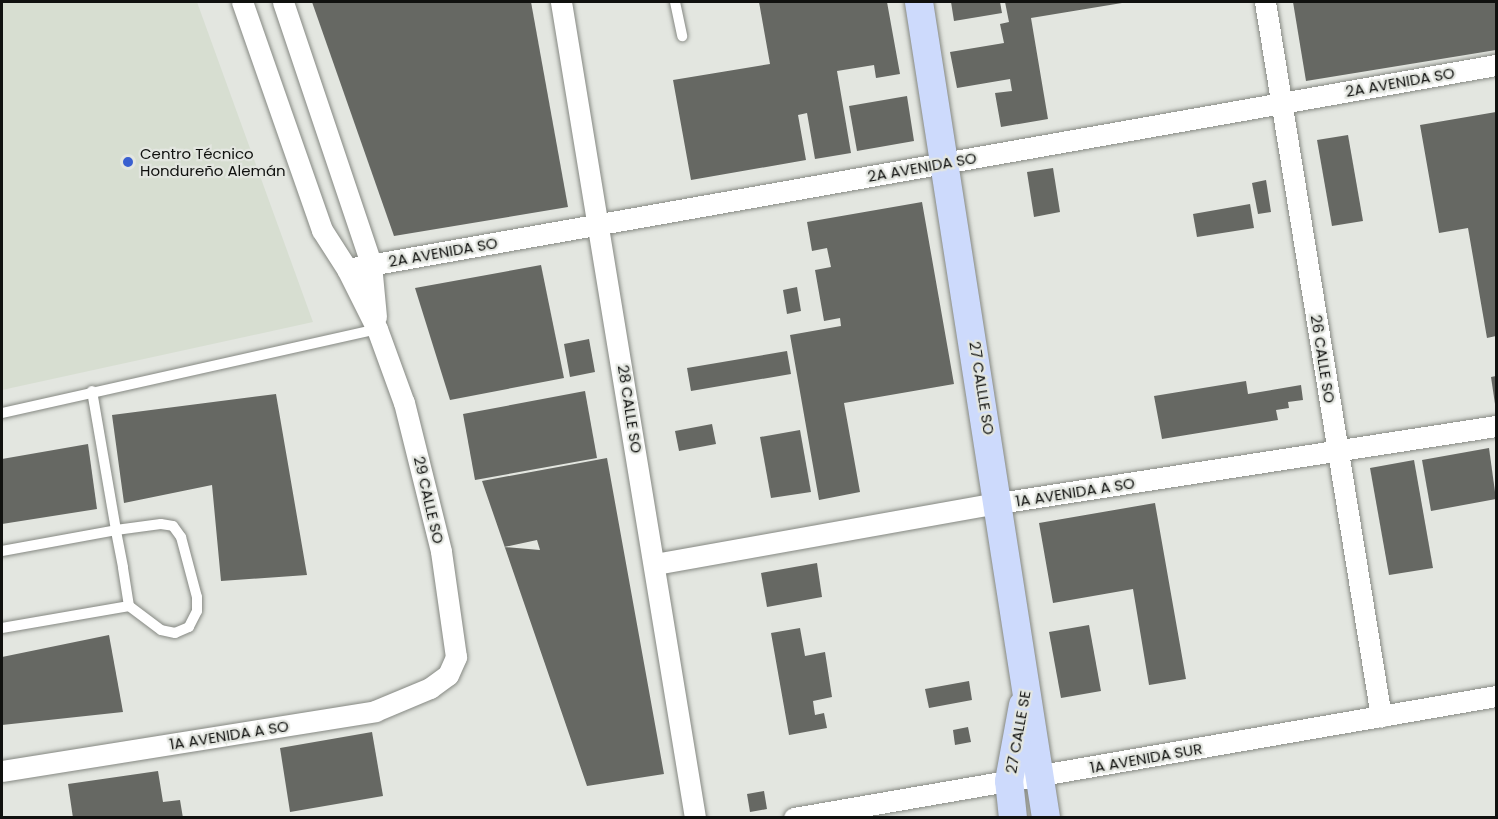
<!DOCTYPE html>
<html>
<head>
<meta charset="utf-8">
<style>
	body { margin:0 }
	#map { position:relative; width:1498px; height:819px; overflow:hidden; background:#e3e6e0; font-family:Poppins,sans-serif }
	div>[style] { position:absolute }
	.built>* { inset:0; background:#d7ded1 }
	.building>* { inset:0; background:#666863 }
	.roads { filter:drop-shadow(0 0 2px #858882) drop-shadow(0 0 2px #858882) }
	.lane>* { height:10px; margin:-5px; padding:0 5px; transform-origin:5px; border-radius:5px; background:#fff }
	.street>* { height:21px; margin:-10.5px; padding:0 10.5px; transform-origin:10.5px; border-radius:10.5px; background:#fff }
	.secondary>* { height:28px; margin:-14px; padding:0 14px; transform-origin:14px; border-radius:14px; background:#cddafc }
	.dots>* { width:16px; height:16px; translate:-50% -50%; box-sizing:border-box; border:3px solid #e3e6e0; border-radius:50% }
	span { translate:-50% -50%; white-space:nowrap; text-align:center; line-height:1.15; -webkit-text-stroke:4.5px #e3e6e0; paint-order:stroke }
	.street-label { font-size:15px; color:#10110f }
	.poi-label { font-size:15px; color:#10110f }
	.left { translate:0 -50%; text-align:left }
	.frame { position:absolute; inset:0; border:3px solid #10110f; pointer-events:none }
</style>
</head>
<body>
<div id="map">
	<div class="built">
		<div style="clip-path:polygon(2px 2px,197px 2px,313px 322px,2px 390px)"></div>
	</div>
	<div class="building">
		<div style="clip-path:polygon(312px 2px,531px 2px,568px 207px,394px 236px)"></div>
		<div style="clip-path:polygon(759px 2px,887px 2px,900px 74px,876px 78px,874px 65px,837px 71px,851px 153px,815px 159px,807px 113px,798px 115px,806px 160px,691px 180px,673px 80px,770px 64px)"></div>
		<div style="clip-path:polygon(951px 2px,1000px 2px,1002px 13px,954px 21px)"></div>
		<div style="clip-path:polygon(1005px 2px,1122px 3px,1031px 18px,1048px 119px,1001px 127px,995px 93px,1012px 91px,1010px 79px,957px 88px,950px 52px,1004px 43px,1000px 24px,1009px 22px)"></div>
		<div style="clip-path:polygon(1293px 2px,1496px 2px,1496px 50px,1306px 81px)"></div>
		<div style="clip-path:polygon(907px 96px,914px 141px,857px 151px,849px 106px)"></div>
		<div style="clip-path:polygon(1496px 112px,1496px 336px,1487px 338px,1468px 228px,1439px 233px,1420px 125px)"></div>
		<div style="clip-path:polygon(1348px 135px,1363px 221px,1332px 226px,1317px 140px)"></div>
		<div style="clip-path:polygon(1053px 168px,1060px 212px,1034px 217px,1027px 172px)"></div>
		<div style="clip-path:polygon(1266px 180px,1271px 212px,1258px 214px,1252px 183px)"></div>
		<div style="clip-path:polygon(922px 202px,954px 384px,844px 403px,860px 492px,819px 500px,790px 335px,841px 326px,840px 318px,824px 321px,815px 270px,831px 267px,827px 248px,812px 251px,807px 222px)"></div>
		<div style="clip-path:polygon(1250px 204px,1254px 228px,1197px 237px,1193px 214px)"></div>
		<div style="clip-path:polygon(541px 265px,564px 378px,450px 400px,415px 288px)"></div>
		<div style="clip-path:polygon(797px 287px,801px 311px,787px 314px,783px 290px)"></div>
		<div style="clip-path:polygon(589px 339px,595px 372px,570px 377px,564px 344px)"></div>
		<div style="clip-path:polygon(787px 351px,791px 374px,691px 391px,687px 368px)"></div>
		<div style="clip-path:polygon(1496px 376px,1496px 403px,1495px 404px,1491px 377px)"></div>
		<div style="clip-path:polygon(1246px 381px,1248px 394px,1301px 385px,1303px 400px,1288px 402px,1289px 408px,1276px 410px,1278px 420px,1162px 439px,1154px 396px)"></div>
		<div style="clip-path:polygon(585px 391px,597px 458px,475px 480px,463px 414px)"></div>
		<div style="clip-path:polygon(276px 394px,307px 575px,221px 581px,212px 485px,124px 503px,112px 415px)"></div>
		<div style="clip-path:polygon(712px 424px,716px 444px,679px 451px,675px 431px)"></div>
		<div style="clip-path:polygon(800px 430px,811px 492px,771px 498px,760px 437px)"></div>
		<div style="clip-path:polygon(88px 444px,97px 509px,2px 524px,2px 459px)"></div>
		<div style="clip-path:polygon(1489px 448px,1496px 499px,1431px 511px,1422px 460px)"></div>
		<div style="clip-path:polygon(evenodd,607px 458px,664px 774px,587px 786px,482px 481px,607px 458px,537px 540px,540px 550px,504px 547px,537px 540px)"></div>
		<div style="clip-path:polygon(1414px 460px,1433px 568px,1389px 575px,1370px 468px)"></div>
		<div style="clip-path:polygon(1155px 503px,1186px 679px,1149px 685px,1133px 589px,1053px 603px,1039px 523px)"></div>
		<div style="clip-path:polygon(817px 563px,822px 597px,767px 607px,761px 573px)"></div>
		<div style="clip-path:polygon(1089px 625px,1101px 691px,1061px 698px,1049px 632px)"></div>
		<div style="clip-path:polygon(800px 628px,805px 656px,825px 652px,832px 697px,813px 701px,815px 715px,824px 713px,827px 728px,789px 735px,771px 633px)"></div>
		<div style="clip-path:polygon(109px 635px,123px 712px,2px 725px,2px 657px)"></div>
		<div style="clip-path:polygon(969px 681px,972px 700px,929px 708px,925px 689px)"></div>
		<div style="clip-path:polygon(968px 727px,971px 742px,955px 745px,953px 730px)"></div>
		<div style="clip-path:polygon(372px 732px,383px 796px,290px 812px,280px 748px)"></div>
		<div style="clip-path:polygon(158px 771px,163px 802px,180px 800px,183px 818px,73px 818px,68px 784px)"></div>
		<div style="clip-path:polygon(764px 791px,767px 809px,750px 812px,747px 794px)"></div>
	</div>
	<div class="roads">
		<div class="lane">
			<div style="left:675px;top:2px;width:35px;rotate:78deg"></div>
			<div style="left:2px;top:413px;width:384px;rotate:-12.6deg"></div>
			<div style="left:2px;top:551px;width:116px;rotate:-10.4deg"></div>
			<div style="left:116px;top:530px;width:45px;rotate:-7.6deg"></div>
			<div style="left:161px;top:524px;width:12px;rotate:9deg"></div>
			<div style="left:173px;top:526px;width:14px;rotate:54deg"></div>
			<div style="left:181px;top:537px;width:62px;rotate:75.1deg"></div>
			<div style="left:197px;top:597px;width:14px;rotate:90deg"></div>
			<div style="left:197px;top:611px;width:18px;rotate:117deg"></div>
			<div style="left:189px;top:627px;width:15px;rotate:157deg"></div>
			<div style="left:175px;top:633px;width:14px;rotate:-168deg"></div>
			<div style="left:161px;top:630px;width:40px;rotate:-143deg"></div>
			<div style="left:129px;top:606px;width:39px;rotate:-99deg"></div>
			<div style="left:123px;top:567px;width:38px;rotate:-101deg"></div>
			<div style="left:116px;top:530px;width:141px;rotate:-99.8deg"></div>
			<div style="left:2px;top:628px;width:129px;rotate:-9.8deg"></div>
		</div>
		<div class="street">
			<div style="left:283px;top:2px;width:276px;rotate:71.4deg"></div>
			<div style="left:371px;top:264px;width:53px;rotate:84.6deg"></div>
			<div style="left:561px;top:2px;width:827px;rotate:80.67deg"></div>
			<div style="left:1265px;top:2px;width:724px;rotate:80.78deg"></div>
			<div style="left:347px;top:269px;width:1167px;rotate:-10.07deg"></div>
			<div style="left:655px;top:564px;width:349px;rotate:-10.1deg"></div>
			<div style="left:999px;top:503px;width:503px;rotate:-8.81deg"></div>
			<div style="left:2px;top:771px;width:378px;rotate:-9.1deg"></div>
			<div style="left:375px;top:711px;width:60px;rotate:-22.7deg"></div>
			<div style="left:430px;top:688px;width:22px;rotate:-36deg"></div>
			<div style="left:448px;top:675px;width:20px;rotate:-66deg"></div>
			<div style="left:456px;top:657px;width:107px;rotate:-98.1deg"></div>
			<div style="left:441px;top:551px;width:153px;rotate:-104deg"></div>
			<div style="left:404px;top:403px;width:79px;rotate:-110deg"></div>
			<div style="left:377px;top:329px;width:67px;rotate:-116.6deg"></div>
			<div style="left:347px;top:269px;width:46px;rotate:-122.7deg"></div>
			<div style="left:322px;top:230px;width:242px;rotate:-109.3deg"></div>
			<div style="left:794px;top:818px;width:713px;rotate:-9.86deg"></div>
		</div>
		<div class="secondary">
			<div style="left:919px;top:2px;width:826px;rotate:81.15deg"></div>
			<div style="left:1013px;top:818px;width:37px;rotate:-96deg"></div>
			<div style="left:1009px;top:781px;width:77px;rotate:-79.6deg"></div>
		</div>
	</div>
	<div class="dots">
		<div style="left:128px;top:162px;background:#395fd0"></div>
	</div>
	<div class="street-label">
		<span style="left:1400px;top:82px;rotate:-10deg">2A AVENIDA SO</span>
		<span style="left:922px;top:167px;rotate:-10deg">2A AVENIDA SO</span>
		<span style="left:443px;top:252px;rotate:-10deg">2A AVENIDA SO</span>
		<span style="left:1323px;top:359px;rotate:81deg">26 CALLE SO</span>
		<span style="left:982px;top:388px;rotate:81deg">27 CALLLE SO</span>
		<span style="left:630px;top:409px;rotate:81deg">28 CALLE SO</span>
		<span style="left:1075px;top:492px;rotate:-9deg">1A AVENIDA A SO</span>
		<span style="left:429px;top:500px;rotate:77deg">29 CALLE SO</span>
		<span style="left:1018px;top:732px;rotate:-80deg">27 CALLE SE</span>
		<span style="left:229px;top:735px;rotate:-9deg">1A AVENIDA A SO</span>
		<span style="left:1146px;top:758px;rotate:-10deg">1A AVENIDA SUR</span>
	</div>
	<div class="poi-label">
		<span class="left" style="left:140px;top:162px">Centro Técnico<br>Hondureño Alemán</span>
	</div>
	<div class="frame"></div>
</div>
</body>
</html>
